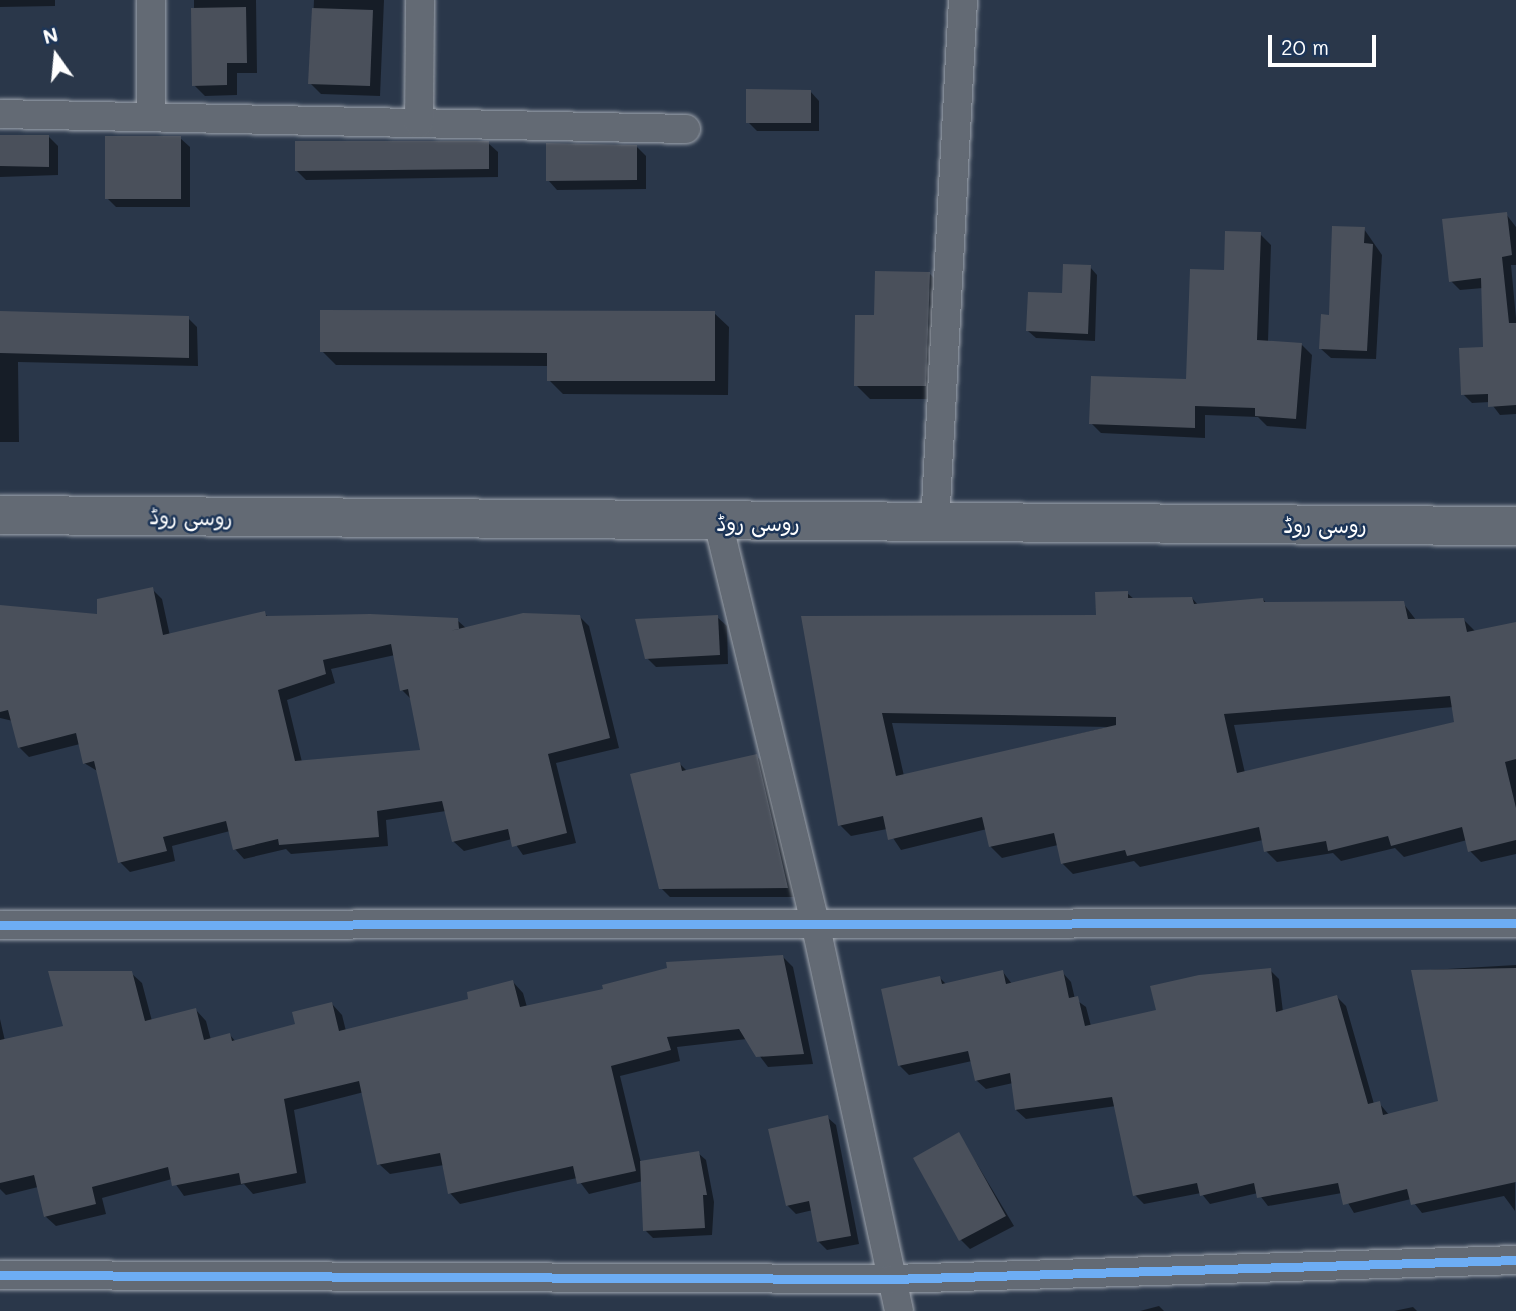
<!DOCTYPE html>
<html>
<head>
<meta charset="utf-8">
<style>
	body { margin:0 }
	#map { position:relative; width:1516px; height:1311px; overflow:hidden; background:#2a374a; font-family:Mali,"Playpen Sans Arabic",sans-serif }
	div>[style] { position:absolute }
	.shadow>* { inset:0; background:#0007 }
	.building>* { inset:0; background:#4a505b }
	.roads { filter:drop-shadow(0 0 2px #9fa5ae) drop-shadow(0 0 2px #9fa5ae) }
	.minor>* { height:28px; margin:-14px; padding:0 14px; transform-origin:14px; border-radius:14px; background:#636a74 }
	.secondary>* { height:38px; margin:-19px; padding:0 19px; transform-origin:19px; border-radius:19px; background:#636a74 }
	.cycleway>* { height:9px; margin:-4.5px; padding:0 4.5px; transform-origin:4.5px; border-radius:4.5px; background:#6dadf4 }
	span { translate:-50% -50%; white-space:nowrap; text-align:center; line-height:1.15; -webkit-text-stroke:5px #1d3557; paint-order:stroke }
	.street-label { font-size:21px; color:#fff }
	.north { position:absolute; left:21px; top:21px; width:70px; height:70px; -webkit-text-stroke:5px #1d3557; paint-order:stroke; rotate:345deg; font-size:19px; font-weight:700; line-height:28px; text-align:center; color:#fff }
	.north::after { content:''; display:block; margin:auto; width:24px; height:32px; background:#fff; clip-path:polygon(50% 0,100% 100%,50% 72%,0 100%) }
	.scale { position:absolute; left:1268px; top:35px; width:108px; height:32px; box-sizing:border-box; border:4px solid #fff; border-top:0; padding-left:9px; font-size:21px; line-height:24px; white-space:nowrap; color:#fff; -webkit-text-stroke:5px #1d3557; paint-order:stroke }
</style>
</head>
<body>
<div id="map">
	<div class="shadow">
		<div style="clip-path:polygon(0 0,55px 0,55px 6px,0 7px)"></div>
		<div style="clip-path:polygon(194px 0,256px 0,257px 73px,237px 73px,237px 95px,205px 96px,194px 85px)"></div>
		<div style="clip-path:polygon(314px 0,384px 0,380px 96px,321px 94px,310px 83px)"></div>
		<div style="clip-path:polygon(810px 91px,819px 101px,819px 131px,757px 131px,748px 122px)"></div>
		<div style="clip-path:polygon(0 136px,48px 136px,58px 146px,58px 175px,0 177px)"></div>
		<div style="clip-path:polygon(180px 138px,190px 147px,190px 207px,116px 207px,107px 198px)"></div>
		<div style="clip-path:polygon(488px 143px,498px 152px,498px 177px,306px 180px,297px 171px)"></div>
		<div style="clip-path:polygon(636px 146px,646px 156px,646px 189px,557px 190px,548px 180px)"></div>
		<div style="clip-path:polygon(1506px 214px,1516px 227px,1516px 265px,1511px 265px,1516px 318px,1516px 414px,1500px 415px,1490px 402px,1472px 403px,1463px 394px,1485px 349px,1483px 288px,1460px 290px,1451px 281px)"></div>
		<div style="clip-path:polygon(1364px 229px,1382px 255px,1376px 359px,1331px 358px,1321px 349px)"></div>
		<div style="clip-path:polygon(1260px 234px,1271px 245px,1268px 342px,1301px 344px,1312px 355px,1306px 429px,1267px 426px,1258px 417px,1205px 415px,1205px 438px,1101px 433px,1091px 423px,1188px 381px,1225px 272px)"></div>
		<div style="clip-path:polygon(1090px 267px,1097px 275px,1095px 341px,1036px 338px,1028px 331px)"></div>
		<div style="clip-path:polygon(929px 273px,943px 287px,939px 399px,870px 399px,856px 385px,876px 316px)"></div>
		<div style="clip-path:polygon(714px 313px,729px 327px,728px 395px,563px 394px,549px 380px,549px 366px,336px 365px,322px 351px)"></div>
		<div style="clip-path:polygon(0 314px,188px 318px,197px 327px,198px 366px,18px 362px,19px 442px,0 442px)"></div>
		<div style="clip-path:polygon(evenodd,152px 589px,162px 599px,170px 636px,264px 613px,269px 618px,457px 620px,467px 629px,579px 616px,589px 626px,619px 748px,556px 763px,576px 843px,523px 855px,512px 839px,464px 851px,454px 842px,446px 811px,386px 820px,388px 846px,291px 854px,286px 849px,244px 859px,235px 849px,230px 831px,172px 846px,175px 861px,130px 872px,120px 862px,99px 772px,84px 763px,80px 744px,29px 757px,19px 747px,13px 721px,0 718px,0 608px,99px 616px,152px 589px,395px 655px,402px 690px,412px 700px,422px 752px,302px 762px,287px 700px,335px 683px,331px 669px,395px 655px)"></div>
		<div style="clip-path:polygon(evenodd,1127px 593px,1134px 599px,1192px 598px,1198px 605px,1263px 599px,1267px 604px,1403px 603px,1416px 620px,1464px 620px,1476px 632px,1516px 624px,1516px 854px,1481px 862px,1470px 851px,1467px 840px,1404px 857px,1395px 848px,1341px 861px,1333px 853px,1277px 862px,1266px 851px,1263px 840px,1140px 867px,1134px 861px,1073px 874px,1062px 863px,1058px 845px,1002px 858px,991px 847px,987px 829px,901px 850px,887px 829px,851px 836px,840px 825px,804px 617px,1097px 616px,1127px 593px,1454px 707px,1456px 723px,1245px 773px,1234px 725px,1454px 707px,1127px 593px,892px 723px,1108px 727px,904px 776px,892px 723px)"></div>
		<div style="clip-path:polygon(717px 617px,727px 626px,728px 664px,656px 667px,647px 658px)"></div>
		<div style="clip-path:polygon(756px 756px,766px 765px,796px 897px,670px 897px,661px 888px,679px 763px,687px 771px)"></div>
		<div style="clip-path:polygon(782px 956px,793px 967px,813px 1064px,768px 1067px,747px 1039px,677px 1047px,680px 1061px,620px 1076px,641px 1163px,698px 1153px,706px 1160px,714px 1202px,712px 1235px,653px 1238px,645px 1230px,643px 1181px,589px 1194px,577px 1178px,460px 1204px,450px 1193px,444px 1165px,390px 1174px,379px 1164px,364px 1092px,294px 1110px,306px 1183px,253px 1194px,244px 1184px,184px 1196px,172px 1179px,102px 1198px,106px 1214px,56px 1226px,45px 1216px,38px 1187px,6px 1195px,0 1189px,0 1019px,5px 1041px,65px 1027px,131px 973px,142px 983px,152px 1021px,196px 1010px,206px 1021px,211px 1040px,230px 1035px,236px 1042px,297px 1025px,332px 1004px,342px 1015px,346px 1031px,471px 1000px,513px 982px,523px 993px,527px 1007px)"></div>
		<div style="clip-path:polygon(1516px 965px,1515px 1211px,1504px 1196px,1422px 1213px,1411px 1199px,1354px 1213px,1342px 1193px,1268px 1206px,1258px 1193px,1210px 1204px,1201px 1193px,1144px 1204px,1135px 1195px,1116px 1106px,1026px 1119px,1016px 1110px,1013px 1083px,986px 1089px,976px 1080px,972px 1061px,909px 1075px,900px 1066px,940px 978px,947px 985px,1003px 972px,1012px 984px,1062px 972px,1071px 982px,1075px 999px,1086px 1007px,1091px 1026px,1158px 1011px,1270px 970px,1279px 979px,1283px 1012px,1337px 997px,1346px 1006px,1374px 1104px,1379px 1103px,1390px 1116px,1440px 1102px,1413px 971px)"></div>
		<div style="clip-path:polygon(827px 1117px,836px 1125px,859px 1244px,827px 1250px,818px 1241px,813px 1210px,796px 1214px,787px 1205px)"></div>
		<div style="clip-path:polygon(959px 1134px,1014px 1226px,970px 1249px,961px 1240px)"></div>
		<div style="clip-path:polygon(1159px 1306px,1164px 1311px,1140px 1311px)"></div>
		<div style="clip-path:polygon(1413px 1307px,1417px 1311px,1394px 1311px)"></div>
	</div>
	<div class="building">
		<div style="clip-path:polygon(246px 7px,247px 63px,227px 63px,227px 85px,192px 86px,191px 8px)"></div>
		<div style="clip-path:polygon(312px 8px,373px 10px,370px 86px,308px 84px)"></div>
		<div style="clip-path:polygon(746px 89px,811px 90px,811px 123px,746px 123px)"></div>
		<div style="clip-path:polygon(0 135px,49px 135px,49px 167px,0 166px)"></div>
		<div style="clip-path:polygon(105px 136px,181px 136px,181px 199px,105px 199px)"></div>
		<div style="clip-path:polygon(295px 141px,489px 141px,489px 169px,295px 171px)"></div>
		<div style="clip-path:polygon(546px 143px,637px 145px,637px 180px,546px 181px)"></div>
		<div style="clip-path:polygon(1507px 212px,1512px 255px,1502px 257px,1509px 323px,1516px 323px,1516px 405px,1488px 407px,1488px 394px,1461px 395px,1459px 348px,1483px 347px,1481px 278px,1449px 282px,1442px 219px)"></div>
		<div style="clip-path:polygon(1332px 226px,1365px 227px,1364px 243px,1373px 244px,1367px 351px,1319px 349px,1321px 314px,1329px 315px)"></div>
		<div style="clip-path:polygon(1225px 231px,1261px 232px,1257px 340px,1302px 343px,1296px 419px,1255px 416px,1255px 408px,1195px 406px,1195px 428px,1089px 424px,1091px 376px,1186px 379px,1190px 269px,1224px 270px)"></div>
		<div style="clip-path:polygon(1063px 264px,1091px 265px,1088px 334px,1026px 331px,1028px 292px,1062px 293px)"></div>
		<div style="clip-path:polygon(875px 271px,930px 272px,926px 386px,854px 386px,855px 315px,874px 315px)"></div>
		<div style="clip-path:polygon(320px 310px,715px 311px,715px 381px,547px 381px,547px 353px,320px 352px)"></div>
		<div style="clip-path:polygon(0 311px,189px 316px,189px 358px,0 353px)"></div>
		<div style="clip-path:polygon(evenodd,153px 587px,163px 635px,265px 611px,266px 616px,370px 614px,458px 618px,459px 629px,450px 631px,523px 613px,580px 615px,610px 738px,548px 754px,567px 833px,512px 847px,508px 829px,452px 842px,442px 801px,377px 811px,379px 837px,279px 845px,278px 839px,233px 850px,226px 821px,163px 837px,167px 851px,118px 863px,94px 761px,83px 764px,76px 733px,18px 748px,8px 710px,0 712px,0 605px,97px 614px,97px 599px,153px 587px,391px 644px,400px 691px,408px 689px,420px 750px,295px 761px,278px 690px,326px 674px,323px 660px,391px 644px)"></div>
		<div style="clip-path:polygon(evenodd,1128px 591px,1128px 598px,1192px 597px,1194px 604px,1263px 598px,1264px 602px,1404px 601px,1408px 619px,1464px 618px,1467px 632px,1516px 622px,1516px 759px,1505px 762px,1516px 808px,1516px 840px,1468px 852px,1462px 827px,1391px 846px,1388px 836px,1328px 851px,1326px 841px,1264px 852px,1259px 827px,1127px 856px,1125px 850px,1061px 864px,1054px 833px,989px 847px,982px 817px,888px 840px,883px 816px,838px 826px,801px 616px,1096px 615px,1095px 592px,1128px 591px,1450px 696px,1454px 722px,1237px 773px,1224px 714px,1450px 696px,1128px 591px,882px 713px,1116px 717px,1116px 725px,896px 776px,882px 713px)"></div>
		<div style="clip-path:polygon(718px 615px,720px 655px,645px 659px,635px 619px)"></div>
		<div style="clip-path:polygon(757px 754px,788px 888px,659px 889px,630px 774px,680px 762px,682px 771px)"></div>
		<div style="clip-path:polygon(783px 955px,804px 1054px,756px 1057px,739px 1029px,667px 1037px,671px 1050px,611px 1066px,636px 1171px,577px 1184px,573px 1166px,448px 1194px,440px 1153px,377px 1165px,359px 1081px,284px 1099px,297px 1173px,241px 1184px,239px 1173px,172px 1186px,168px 1167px,92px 1187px,96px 1204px,44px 1217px,34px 1175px,0 1183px,0 1040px,63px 1026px,48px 971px,132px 971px,145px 1021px,196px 1008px,204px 1040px,230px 1033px,232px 1041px,295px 1024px,292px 1012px,332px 1002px,339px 1031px,468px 999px,467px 992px,513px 980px,520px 1007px,603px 989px,602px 985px,667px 968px,666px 962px)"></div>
		<div style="clip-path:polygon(1271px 968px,1276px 1012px,1337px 995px,1368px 1104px,1380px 1101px,1383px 1115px,1438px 1101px,1411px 970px,1516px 968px,1516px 1182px,1411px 1205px,1407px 1189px,1343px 1205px,1338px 1183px,1257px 1198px,1254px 1183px,1200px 1196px,1197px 1183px,1133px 1196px,1112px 1097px,1015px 1110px,1010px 1073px,975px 1081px,968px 1051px,898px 1066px,881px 989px,940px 976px,942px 984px,1003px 970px,1006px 984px,1063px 970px,1069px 998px,1078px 996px,1085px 1026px,1156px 1010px,1150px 986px,1199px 975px)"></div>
		<div style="clip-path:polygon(828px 1115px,851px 1236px,817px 1242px,809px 1201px,786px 1206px,768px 1129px)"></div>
		<div style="clip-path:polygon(959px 1132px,1006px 1216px,959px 1241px,913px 1158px)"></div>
		<div style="clip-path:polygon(699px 1151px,707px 1195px,703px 1195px,705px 1228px,643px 1231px,640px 1161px)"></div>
	</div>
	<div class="roads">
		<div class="minor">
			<div style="left:0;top:114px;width:686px;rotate:1.25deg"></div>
			<div style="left:151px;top:117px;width:117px;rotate:-90deg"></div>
			<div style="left:419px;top:123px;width:123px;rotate:-89.5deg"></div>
			<div style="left:718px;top:522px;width:417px;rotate:76.4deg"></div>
			<div style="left:816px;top:927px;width:393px;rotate:77.8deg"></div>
			<div style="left:935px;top:524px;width:525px;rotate:-86.94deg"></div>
			<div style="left:0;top:925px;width:1516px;rotate:-0.08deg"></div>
			<div style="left:0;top:1275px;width:892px;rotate:0.26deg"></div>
			<div style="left:892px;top:1279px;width:624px;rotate:-1.74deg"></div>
		</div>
		<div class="secondary">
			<div style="left:0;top:515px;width:1516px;rotate:0.42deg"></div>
		</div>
	</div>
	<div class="cycleway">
		<div style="left:0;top:925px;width:1516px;rotate:-0.08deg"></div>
		<div style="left:0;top:1275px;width:892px;rotate:0.26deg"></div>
		<div style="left:892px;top:1279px;width:624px;rotate:-1.74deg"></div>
	</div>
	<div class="street-label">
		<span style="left:191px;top:517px;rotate:1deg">روسی روڈ</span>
		<span style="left:758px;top:523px">روسی روڈ</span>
		<span style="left:1325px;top:525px">روسی روڈ</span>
	</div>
	<div class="north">N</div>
	<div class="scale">20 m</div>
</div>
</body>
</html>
